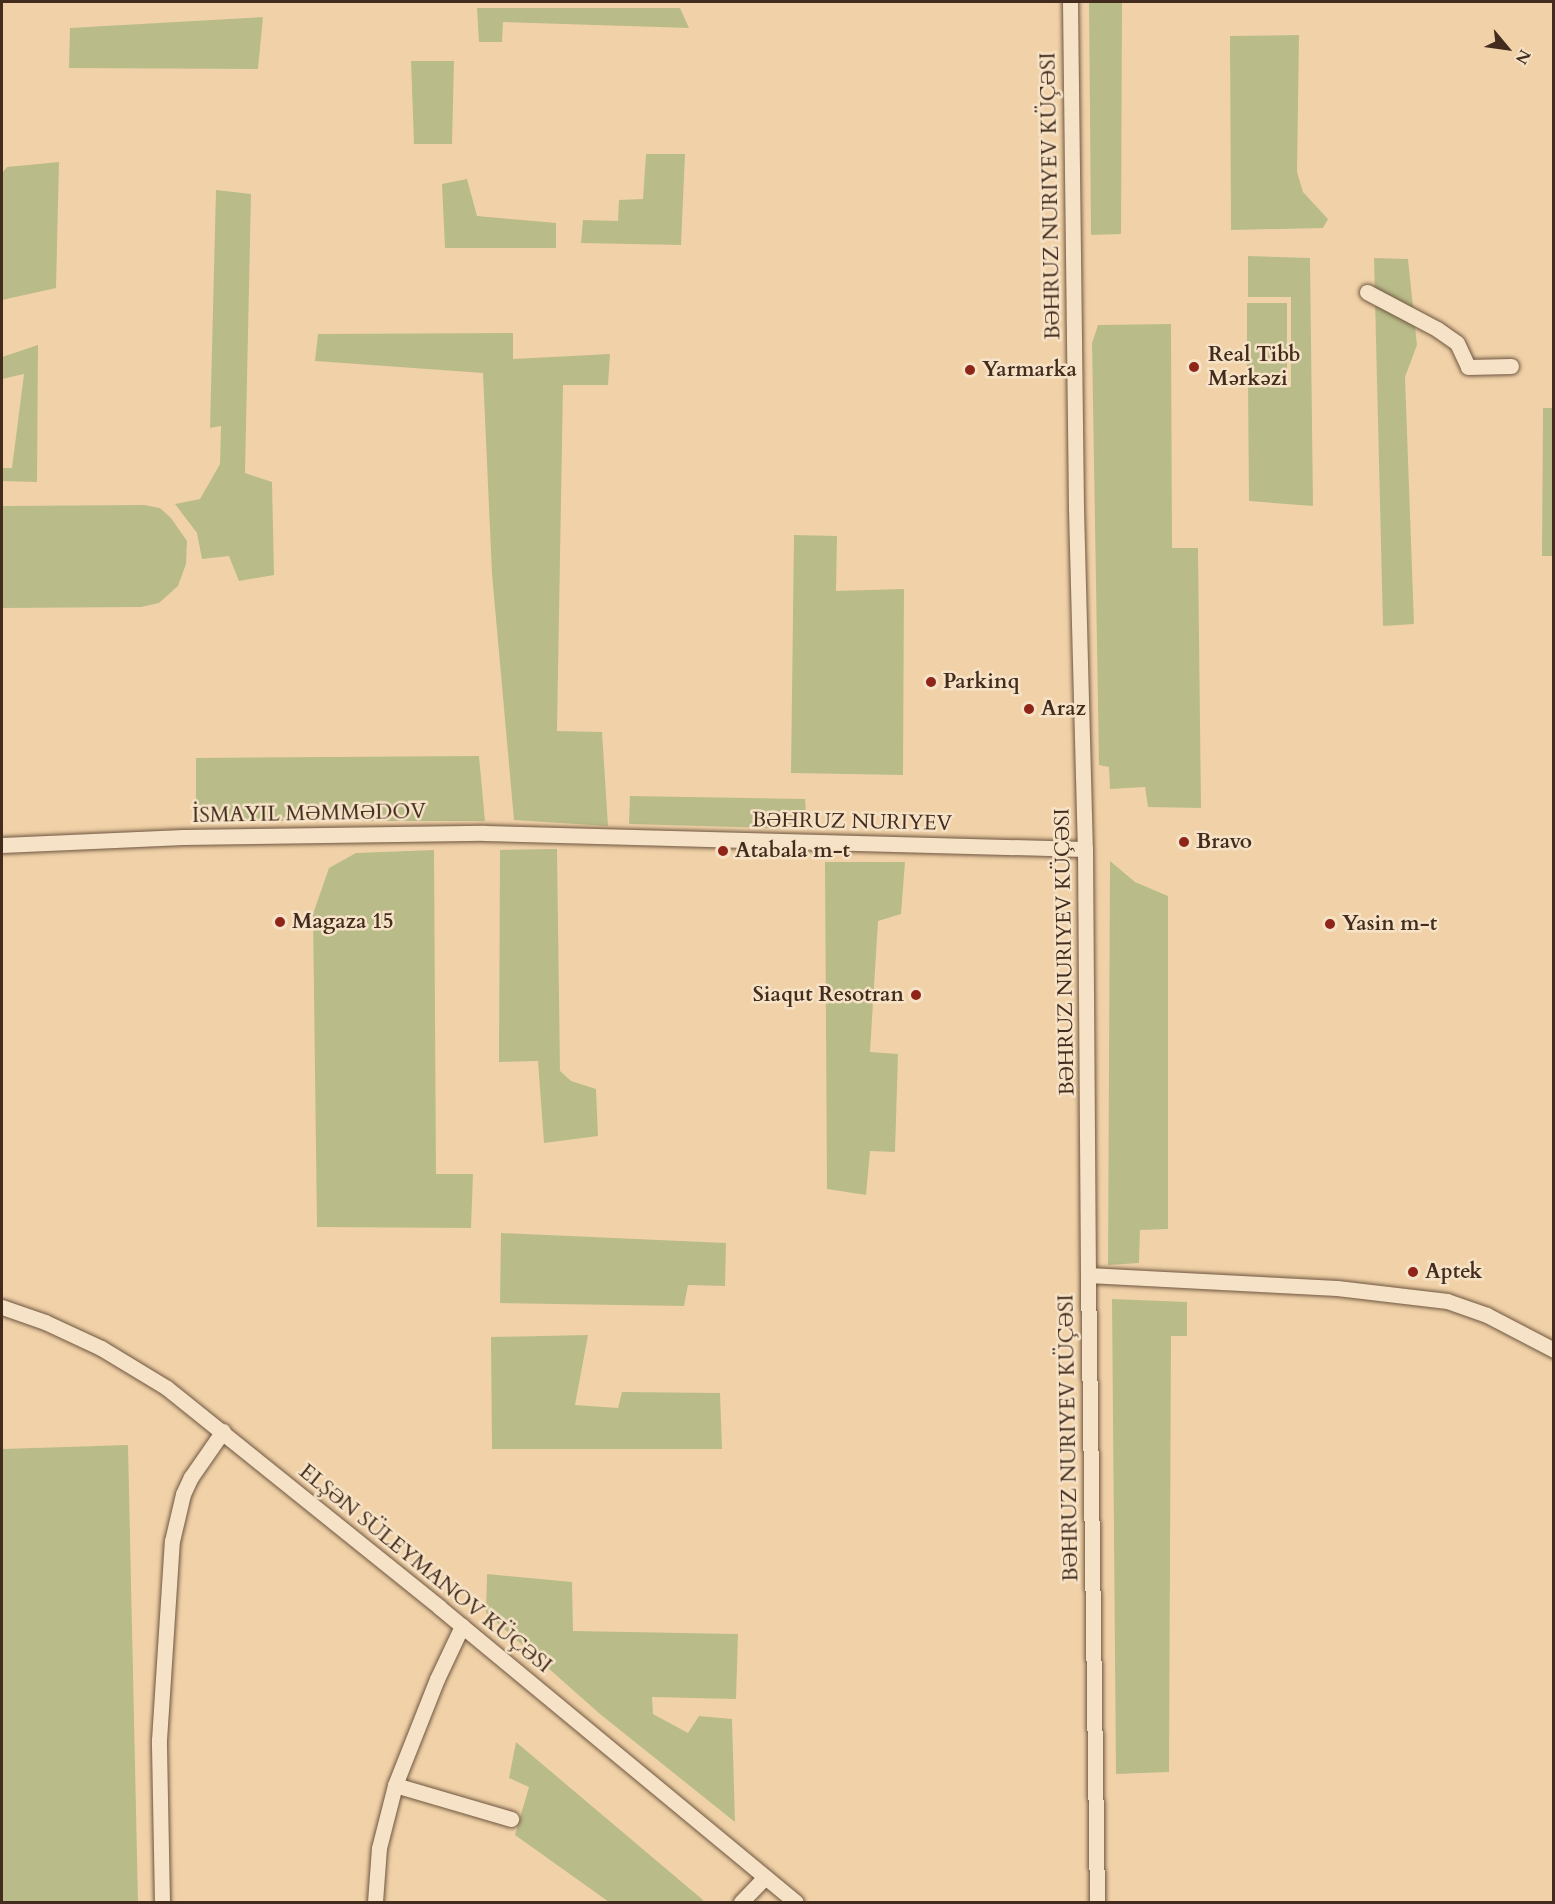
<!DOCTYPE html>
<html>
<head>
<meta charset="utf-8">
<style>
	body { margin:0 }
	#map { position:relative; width:1555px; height:1904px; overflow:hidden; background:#f1d2a8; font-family:Cardo,serif }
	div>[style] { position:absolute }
	.green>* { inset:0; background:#b9bc89 }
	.roads { filter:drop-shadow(0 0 2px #6e5640) drop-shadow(0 0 2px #6e5640) }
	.minor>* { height:15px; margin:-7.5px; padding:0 7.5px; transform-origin:7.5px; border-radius:7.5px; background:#f6e2c6 }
	.dots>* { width:16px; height:16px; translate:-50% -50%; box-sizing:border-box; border:3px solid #f6e2c6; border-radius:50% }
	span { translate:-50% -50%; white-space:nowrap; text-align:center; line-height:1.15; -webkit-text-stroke:5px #f6e2c6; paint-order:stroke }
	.street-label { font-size:21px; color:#432c1e }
	.poi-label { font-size:21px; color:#432c1e; font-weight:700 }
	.left { translate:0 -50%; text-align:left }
	.right { translate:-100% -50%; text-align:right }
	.frame { position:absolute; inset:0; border:3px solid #432c1e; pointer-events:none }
	.north { position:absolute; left:1477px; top:18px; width:60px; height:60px; -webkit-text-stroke:4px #f6e2c6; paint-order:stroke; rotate:119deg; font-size:16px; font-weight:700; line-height:24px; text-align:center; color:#432c1e }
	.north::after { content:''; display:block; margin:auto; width:21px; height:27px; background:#432c1e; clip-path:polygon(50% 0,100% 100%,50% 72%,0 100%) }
</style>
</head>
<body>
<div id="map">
	<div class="green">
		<div style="clip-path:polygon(1089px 2px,1122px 2px,1121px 234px,1091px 235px)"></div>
		<div style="clip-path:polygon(477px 8px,680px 8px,689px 28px,503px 22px,502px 42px,479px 42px)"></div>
		<div style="clip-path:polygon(263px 17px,258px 69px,69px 68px,70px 28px)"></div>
		<div style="clip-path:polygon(1299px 35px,1297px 172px,1303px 192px,1328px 219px,1323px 228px,1231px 230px,1230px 36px)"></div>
		<div style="clip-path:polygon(411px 61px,454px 61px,452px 144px,414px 144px)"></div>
		<div style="clip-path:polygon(646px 154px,685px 154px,681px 245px,581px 243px,583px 220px,618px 221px,619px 200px,643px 199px)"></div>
		<div style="clip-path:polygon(59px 162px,56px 288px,2px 300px,2px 173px,7px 167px)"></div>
		<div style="clip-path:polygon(467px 179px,477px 216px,556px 223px,556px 248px,445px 248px,442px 184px)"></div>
		<div style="clip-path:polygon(216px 190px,251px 194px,245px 473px,272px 482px,274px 575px,239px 581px,229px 556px,202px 559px,197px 533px,175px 504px,200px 499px,220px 464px,221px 426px,210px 428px)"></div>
		<div style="clip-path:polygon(1248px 256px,1310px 258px,1313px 506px,1249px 501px,1248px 386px,1291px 387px,1291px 297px,1248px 297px)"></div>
		<div style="clip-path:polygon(1374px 258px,1408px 259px,1417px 345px,1405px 377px,1414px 624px,1383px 626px)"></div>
		<div style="clip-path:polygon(1247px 303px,1287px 303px,1287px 383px,1247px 383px)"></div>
		<div style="clip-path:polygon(1171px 324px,1172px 548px,1198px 548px,1201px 808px,1148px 807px,1145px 787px,1110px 789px,1109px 767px,1099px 765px,1092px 343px,1098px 325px)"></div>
		<div style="clip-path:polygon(513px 333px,513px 359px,610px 354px,608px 385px,563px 385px,557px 731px,602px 732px,608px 826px,514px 820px,492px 574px,483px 373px,315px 361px,318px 334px)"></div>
		<div style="clip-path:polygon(38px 345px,37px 482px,2px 481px,2px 468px,12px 468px,24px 374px,2px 379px,2px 357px)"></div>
		<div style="clip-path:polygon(1543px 408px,1553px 408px,1553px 556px,1542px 556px)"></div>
		<div style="clip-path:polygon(144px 505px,160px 508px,171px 518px,187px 541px,186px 564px,178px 586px,159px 603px,141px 607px,2px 608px,2px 506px)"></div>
		<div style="clip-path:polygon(794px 535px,837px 536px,836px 591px,904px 589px,903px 775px,791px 773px)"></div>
		<div style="clip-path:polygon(479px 756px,485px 821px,196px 821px,196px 758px)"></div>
		<div style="clip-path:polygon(630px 796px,805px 799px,807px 829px,629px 824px)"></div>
		<div style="clip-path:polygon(557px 849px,560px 1071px,571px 1081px,596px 1089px,598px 1136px,544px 1143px,538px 1061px,499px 1062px,500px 850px)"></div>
		<div style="clip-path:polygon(434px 850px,436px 1174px,473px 1174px,471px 1228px,317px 1227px,313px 914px,329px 868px,356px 853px)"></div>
		<div style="clip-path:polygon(1110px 861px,1135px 882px,1168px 896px,1168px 1229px,1140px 1230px,1139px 1263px,1108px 1265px)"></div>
		<div style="clip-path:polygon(825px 862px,905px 862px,901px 914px,878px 921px,870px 1052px,898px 1054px,895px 1152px,870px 1151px,866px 1195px,827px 1189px)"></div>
		<div style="clip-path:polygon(501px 1233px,726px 1243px,725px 1286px,688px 1285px,684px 1306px,500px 1303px)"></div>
		<div style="clip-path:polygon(1112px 1299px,1187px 1302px,1187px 1336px,1171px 1336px,1169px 1772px,1116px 1774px)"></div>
		<div style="clip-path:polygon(588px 1335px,575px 1405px,618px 1408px,622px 1392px,720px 1393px,722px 1449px,492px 1449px,491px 1337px)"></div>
		<div style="clip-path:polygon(128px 1445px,138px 1902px,2px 1902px,2px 1449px)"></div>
		<div style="clip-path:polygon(487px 1574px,572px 1582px,573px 1631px,738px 1634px,736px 1699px,652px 1697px,653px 1714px,688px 1733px,699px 1716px,732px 1719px,735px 1822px,600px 1714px,486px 1613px)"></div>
		<div style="clip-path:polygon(516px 1742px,703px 1900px,702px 1902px,609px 1902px,515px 1835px,529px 1787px,509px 1778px)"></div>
	</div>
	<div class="roads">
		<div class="minor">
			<div style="left:1070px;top:2px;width:507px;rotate:89.32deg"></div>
			<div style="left:1076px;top:509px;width:340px;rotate:88.5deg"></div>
			<div style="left:1085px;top:849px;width:426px;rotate:89.6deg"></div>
			<div style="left:1088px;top:1275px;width:627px;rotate:89.18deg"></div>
			<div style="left:1367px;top:292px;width:79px;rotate:27.9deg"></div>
			<div style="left:1437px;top:329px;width:24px;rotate:35deg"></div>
			<div style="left:1457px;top:343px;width:26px;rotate:65deg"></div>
			<div style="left:1468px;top:367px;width:43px;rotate:-1.3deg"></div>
			<div style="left:2px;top:845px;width:181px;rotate:-2.5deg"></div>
			<div style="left:183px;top:837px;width:302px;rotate:-0.8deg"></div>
			<div style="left:485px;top:833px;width:600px;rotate:1.53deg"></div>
			<div style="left:1088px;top:1275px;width:249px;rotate:3deg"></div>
			<div style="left:1337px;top:1288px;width:111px;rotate:6.7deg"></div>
			<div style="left:1447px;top:1301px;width:42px;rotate:19.3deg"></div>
			<div style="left:1487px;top:1315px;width:76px;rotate:27.6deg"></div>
			<div style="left:2px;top:1307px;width:46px;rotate:19.2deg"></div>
			<div style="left:45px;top:1322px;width:62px;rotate:24.9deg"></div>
			<div style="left:101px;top:1348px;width:77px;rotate:31.2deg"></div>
			<div style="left:167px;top:1388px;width:349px;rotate:38.8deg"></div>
			<div style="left:439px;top:1607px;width:463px;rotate:39.6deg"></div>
			<div style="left:395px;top:1785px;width:121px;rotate:16.3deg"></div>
			<div style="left:162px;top:1902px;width:162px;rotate:-91.1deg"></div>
			<div style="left:159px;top:1740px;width:199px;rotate:-86.3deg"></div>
			<div style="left:172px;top:1541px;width:48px;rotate:-76.8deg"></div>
			<div style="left:183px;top:1494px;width:19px;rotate:-65deg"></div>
			<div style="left:191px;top:1477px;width:56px;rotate:-55.2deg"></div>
			<div style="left:375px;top:1902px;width:54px;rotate:-85.8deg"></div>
			<div style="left:379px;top:1848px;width:65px;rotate:-75.7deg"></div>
			<div style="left:395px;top:1785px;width:114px;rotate:-68.4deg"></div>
			<div style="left:437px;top:1679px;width:59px;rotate:-64.7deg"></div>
			<div style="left:741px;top:1902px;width:33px;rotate:-46deg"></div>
		</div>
	</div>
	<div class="dots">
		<div style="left:1194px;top:367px;background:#8f2418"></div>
		<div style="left:970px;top:370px;background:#8f2418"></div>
		<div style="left:931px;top:682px;background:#8f2418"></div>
		<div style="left:1029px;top:709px;background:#8f2418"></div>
		<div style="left:1184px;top:842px;background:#8f2418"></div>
		<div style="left:723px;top:851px;background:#8f2418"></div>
		<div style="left:280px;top:922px;background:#8f2418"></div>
		<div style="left:1330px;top:924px;background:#8f2418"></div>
		<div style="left:916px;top:995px;background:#8f2418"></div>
		<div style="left:1413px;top:1272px;background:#8f2418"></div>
	</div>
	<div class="street-label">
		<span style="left:1051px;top:196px;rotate:-91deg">BƏHRUZ NURIYEV KÜÇƏSI</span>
		<span style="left:309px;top:814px;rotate:-1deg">İSMAYIL MƏMMƏDOV</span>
		<span style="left:852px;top:822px;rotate:1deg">BƏHRUZ NURIYEV</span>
		<span style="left:1065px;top:952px;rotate:-91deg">BƏHRUZ NURIYEV KÜÇƏSI</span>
		<span style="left:1069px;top:1438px;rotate:-91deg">BƏHRUZ NURIYEV KÜÇƏSI</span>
		<span style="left:425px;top:1569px;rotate:39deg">ELŞƏN SÜLEYMANOV KÜÇƏSI</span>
	</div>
	<div class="poi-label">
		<span class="left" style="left:1208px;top:367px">Real Tibb<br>Mərkəzi</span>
		<span class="left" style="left:982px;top:370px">Yarmarka</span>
		<span class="left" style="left:943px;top:682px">Parkinq</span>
		<span class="left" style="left:1041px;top:709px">Araz</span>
		<span class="left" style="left:1196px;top:842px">Bravo</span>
		<span class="left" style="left:735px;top:851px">Atabala m-t</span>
		<span class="left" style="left:292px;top:922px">Magaza 15</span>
		<span class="left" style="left:1342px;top:924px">Yasin m-t</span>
		<span class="right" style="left:904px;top:995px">Siaqut Resotran</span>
		<span class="left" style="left:1425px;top:1272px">Aptek</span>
	</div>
	<div class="frame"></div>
	<div class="north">N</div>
</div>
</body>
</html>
